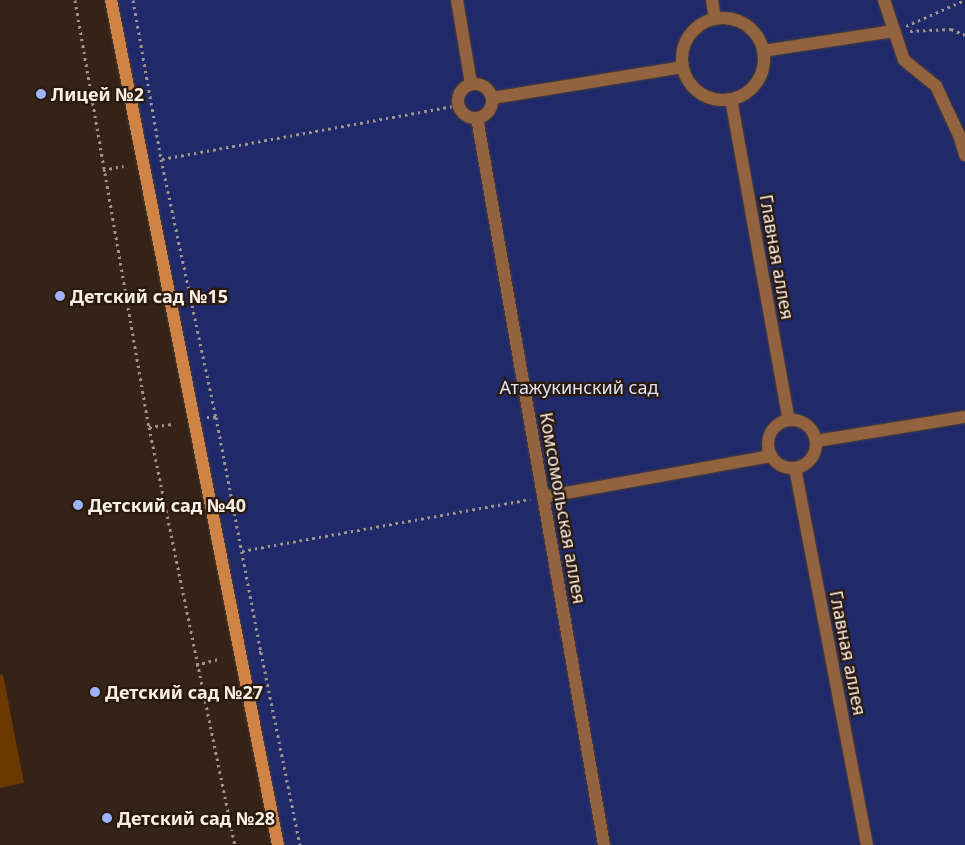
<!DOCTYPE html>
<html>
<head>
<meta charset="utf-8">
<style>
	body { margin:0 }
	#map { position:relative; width:965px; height:845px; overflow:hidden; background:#342316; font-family:"Noto Sans",sans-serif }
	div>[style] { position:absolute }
	.green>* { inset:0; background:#202a6b }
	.building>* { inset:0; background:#6c3801 }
	.path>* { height:3px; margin-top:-1.5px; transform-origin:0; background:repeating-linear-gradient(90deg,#a19388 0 2.5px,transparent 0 6.5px) }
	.roads { filter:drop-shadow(0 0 1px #504033) drop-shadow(0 0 1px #504033) }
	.street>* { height:12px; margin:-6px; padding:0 6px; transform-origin:6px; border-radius:6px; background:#92633e }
	.street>.ring { margin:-6px; padding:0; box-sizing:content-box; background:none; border:12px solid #92633e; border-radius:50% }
	.secondary>* { height:12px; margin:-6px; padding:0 6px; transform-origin:6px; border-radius:6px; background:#cf8445 }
	.dots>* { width:14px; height:14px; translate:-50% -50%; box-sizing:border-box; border:2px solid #2a190d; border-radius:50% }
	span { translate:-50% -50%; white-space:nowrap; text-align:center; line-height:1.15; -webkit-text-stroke:4.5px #2a190d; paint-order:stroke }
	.poi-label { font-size:18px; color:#faefe6; font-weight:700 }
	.left { translate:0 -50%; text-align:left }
	.street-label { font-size:18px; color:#faefe6 }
	.park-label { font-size:18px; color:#dce3f8 }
</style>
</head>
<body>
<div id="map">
	<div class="green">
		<div style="clip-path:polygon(111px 0,965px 0,965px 845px,278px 845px)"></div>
	</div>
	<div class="building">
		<div style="clip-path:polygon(3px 674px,24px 783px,0 788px,0 675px)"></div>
	</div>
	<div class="path">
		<div style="left:75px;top:0;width:433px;rotate:80.2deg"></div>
		<div style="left:149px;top:427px;width:427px;rotate:78.4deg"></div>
		<div style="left:133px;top:0;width:161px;rotate:80deg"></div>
		<div style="left:161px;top:159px;width:264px;rotate:78deg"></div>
		<div style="left:216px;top:417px;width:9px;rotate:180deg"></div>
		<div style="left:906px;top:26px;width:64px;rotate:-23.8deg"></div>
		<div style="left:910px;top:31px;width:41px;rotate:-2.8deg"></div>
		<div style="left:951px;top:29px;width:15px;rotate:23deg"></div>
		<div style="left:162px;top:159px;width:302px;rotate:-10.3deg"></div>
		<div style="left:103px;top:170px;width:21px;rotate:-11deg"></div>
		<div style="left:216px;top:417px;width:239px;rotate:79.2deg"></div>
		<div style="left:261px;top:652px;width:7px;rotate:180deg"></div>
		<div style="left:149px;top:427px;width:24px;rotate:-7deg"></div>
		<div style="left:242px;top:551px;width:293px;rotate:-10.2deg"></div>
		<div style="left:261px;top:652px;width:197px;rotate:78.6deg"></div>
		<div style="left:196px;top:665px;width:24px;rotate:-15deg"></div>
	</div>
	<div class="roads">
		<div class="street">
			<div style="left:457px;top:0;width:85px;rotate:80.5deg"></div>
			<div style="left:712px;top:0;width:19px;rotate:81deg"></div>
			<div style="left:884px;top:0;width:63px;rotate:71.6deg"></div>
			<div style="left:904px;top:60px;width:41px;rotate:39.1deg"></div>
			<div style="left:936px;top:86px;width:54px;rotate:64.9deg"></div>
			<div style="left:959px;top:135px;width:21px;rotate:73deg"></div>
			<div class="ring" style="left:682px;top:18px;width:70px;height:70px"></div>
			<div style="left:763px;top:51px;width:133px;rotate:-8.7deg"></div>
			<div class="ring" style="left:458px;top:84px;width:22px;height:22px"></div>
			<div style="left:492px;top:98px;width:193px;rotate:-9.2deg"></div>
			<div style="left:731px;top:99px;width:326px;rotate:79.8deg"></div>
			<div style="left:477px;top:118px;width:738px;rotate:80.09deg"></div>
			<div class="ring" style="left:768px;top:420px;width:36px;height:36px"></div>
			<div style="left:816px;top:441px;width:151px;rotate:-9.2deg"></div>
			<div style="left:795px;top:468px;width:384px;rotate:79.2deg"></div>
			<div style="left:543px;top:497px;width:232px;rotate:-10.2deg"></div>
		</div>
		<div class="secondary">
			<div style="left:111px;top:0;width:861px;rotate:78.82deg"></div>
		</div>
	</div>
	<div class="dots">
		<div style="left:41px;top:94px;background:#9fb3fd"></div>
		<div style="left:60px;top:296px;background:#9fb3fd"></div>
		<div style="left:78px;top:505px;background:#9fb3fd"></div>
		<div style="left:95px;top:692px;background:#9fb3fd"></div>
		<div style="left:107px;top:818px;background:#9fb3fd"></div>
	</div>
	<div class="poi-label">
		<span class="left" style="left:51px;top:94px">Лицей №2</span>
		<span class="left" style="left:70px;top:296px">Детский сад №15</span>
		<span class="left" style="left:88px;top:505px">Детский сад №40</span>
		<span class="left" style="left:105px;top:692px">Детский сад №27</span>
		<span class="left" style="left:117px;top:818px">Детский сад №28</span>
	</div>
	<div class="street-label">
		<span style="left:777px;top:257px;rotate:80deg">Главная аллея</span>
		<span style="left:563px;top:508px;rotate:80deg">Комсомольская аллея</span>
		<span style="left:848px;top:653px;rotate:79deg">Главная аллея</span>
	</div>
	<div class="park-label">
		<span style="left:579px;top:387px">Атажукинский сад</span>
	</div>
</div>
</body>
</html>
